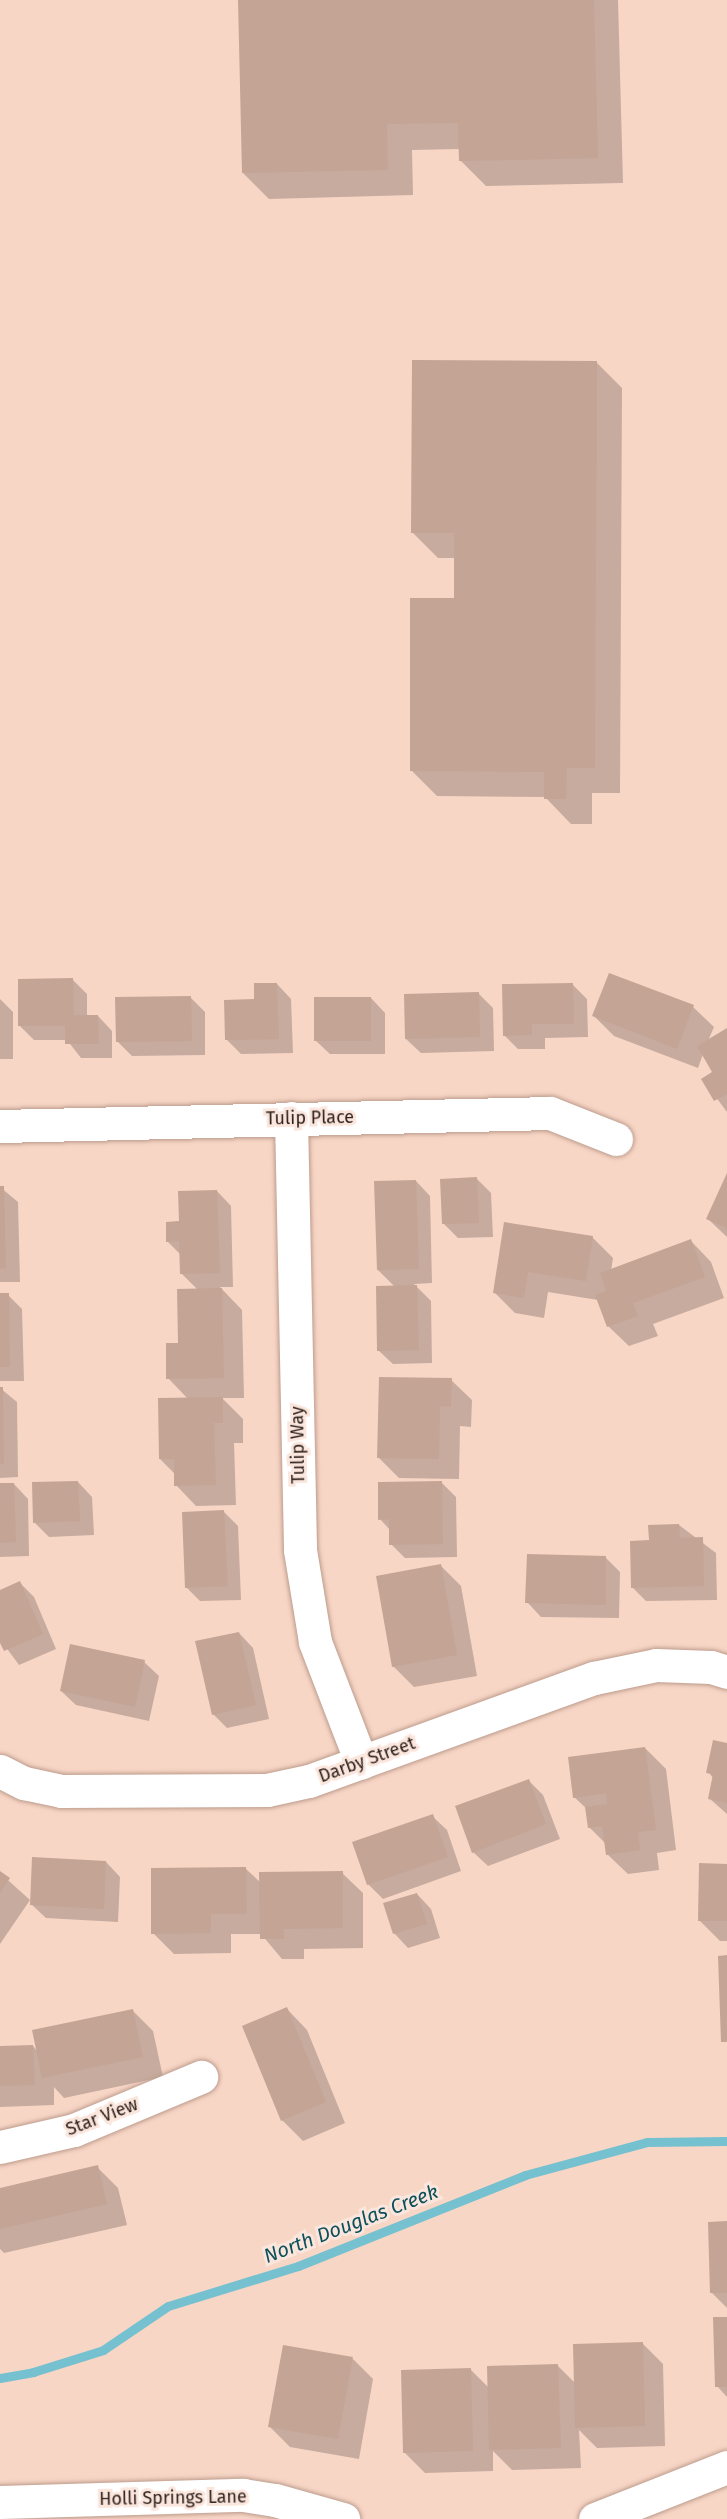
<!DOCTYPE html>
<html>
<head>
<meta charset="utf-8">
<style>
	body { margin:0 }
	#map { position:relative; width:727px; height:2519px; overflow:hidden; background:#f8d6c6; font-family:"Fira Sans",sans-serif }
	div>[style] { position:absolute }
	.shadow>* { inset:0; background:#0003 }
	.stream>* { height:9px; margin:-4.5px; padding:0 4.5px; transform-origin:4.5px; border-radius:4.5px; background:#75c1d0 }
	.building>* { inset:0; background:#c4a495 }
	.roads { filter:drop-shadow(0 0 2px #bc9c8d) drop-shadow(0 0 2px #bc9c8d) }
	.minor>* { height:33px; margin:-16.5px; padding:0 16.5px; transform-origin:16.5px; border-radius:16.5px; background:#fff }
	span { translate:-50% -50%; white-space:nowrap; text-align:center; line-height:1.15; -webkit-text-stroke:6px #fbe6dd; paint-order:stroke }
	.street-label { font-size:18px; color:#2c1f19 }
	.water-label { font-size:20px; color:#0c505b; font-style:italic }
</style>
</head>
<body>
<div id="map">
	<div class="shadow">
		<div style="clip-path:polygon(239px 0,618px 0,623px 183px,486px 186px,460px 160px,460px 149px,412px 150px,413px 195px,269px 199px,243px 173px)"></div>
		<div style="clip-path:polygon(596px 362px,622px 388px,620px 793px,592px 793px,592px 824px,571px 824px,545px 797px,437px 796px,411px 770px,456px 599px,456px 558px,438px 558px,412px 532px)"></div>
		<div style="clip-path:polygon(73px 980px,87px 994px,87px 1016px,98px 1016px,112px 1031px,112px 1058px,81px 1058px,67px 1040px,34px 1040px,20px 1026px)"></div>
		<div style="clip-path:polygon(277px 984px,291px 999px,293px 1053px,241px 1054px,227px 1040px,255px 1001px)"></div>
		<div style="clip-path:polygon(573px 985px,587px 999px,588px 1037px,545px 1038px,545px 1049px,518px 1049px,504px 1035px)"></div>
		<div style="clip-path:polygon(479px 994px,493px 1008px,494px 1051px,421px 1053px,406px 1039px)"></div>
		<div style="clip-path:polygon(190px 997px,205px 1012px,205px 1055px,132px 1056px,118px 1042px)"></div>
		<div style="clip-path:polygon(371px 998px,385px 1013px,385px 1054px,330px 1054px,315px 1040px)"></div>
		<div style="clip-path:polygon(0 999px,13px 1012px,13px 1059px,0 1059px)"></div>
		<div style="clip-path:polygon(693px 1007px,714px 1027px,708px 1041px,727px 1030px,727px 1112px,703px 1080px,714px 1073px,703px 1054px,698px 1068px,614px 1036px,594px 1016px)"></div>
		<div style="clip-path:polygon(727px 1177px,727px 1237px,708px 1219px)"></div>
		<div style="clip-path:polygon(477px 1179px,491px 1193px,493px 1237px,458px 1238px,444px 1224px)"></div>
		<div style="clip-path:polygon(416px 1181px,430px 1196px,432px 1283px,414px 1284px,431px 1301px,432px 1363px,393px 1364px,378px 1350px,395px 1287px,378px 1270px)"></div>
		<div style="clip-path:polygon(0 1187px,18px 1202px,20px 1282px,0 1282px)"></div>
		<div style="clip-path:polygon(217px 1191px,231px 1206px,233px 1287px,220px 1287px,242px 1310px,244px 1398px,222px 1398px,243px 1419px,243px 1443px,234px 1443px,236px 1505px,196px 1506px,176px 1485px,175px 1474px,160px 1459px,188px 1399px,168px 1378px,198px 1290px,181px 1273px,181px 1255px,167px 1241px,181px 1223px)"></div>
		<div style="clip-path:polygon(505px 1224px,592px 1237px,613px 1258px,611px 1271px,691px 1241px,711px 1262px,724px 1298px,653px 1324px,658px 1336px,629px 1346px,608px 1326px,598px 1300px,548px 1292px,544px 1318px,515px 1313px,494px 1292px)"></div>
		<div style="clip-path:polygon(0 1295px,8px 1295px,22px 1309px,24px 1381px,0 1381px)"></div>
		<div style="clip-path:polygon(451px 1380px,472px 1400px,471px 1427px,460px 1426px,459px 1479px,399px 1478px,378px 1457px)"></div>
		<div style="clip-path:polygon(0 1388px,17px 1402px,18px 1477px,0 1478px)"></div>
		<div style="clip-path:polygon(78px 1482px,92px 1497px,94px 1535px,49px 1537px,35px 1523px)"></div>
		<div style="clip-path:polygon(441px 1482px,456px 1497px,457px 1557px,405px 1558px,391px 1544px,390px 1530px,380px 1519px)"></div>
		<div style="clip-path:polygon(14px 1484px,28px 1499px,29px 1556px,0 1557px,0 1485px)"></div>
		<div style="clip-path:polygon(224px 1512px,238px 1526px,241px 1600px,200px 1601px,186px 1587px)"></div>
		<div style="clip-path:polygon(679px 1525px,716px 1553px,717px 1600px,646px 1601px,632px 1587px,650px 1542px)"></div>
		<div style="clip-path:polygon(606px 1558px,620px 1572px,619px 1618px,541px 1617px,527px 1602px)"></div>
		<div style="clip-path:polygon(441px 1566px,461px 1586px,477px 1676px,414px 1687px,393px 1666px)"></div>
		<div style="clip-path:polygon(20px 1583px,34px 1597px,56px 1649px,19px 1665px,0 1639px,0 1592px)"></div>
		<div style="clip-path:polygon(239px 1633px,253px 1648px,269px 1719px,227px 1728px,213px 1714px)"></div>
		<div style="clip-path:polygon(144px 1662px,159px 1676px,149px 1721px,76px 1705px,61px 1691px)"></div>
		<div style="clip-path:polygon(727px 1744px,727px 1814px,710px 1799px,714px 1779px,708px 1772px)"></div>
		<div style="clip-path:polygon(645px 1748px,666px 1769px,676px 1850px,657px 1853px,659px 1870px,628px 1874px,607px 1854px,606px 1844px,589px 1827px,587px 1809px,574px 1797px)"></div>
		<div style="clip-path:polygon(529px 1781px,543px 1795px,560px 1839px,488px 1866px,473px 1852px)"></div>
		<div style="clip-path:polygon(432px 1816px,447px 1830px,461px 1871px,383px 1899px,368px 1884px)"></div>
		<div style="clip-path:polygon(106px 1862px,120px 1877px,118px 1922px,46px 1918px,31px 1904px)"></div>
		<div style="clip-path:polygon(727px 1865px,727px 1941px,720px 1941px,699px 1920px)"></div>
		<div style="clip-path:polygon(246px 1869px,261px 1883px,342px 1873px,363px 1893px,363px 1948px,304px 1949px,304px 1959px,282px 1959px,261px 1934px,231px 1934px,231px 1953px,174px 1954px,153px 1933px)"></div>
		<div style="clip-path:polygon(0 1873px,30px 1900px,0 1944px)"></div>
		<div style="clip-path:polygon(417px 1894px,431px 1909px,440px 1938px,408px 1948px,394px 1933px)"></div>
		<div style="clip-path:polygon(287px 2009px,307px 2030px,345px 2123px,303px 2141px,282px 2120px)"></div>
		<div style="clip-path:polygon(132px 2010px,153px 2031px,163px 2077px,64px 2098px,54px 2087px,54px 2105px,0 2107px,0 2047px,33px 2046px,38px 2052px)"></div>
		<div style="clip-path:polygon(97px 2167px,118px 2188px,127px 2225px,4px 2253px,0 2249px,0 2189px)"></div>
		<div style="clip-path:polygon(727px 2223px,727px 2308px,712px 2293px)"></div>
		<div style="clip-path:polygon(727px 2318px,727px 2397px,717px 2386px)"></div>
		<div style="clip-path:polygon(642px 2343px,663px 2364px,665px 2446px,597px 2448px,579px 2430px,581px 2468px,512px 2470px,493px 2451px,493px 2471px,425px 2473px,404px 2452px,471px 2370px,489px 2388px,558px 2366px,576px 2384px)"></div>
		<div style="clip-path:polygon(353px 2359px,373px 2379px,359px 2459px,290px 2447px,269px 2426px)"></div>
	</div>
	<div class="stream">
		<div style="left:0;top:2378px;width:34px;rotate:-10deg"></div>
		<div style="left:33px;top:2372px;width:73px;rotate:-17.4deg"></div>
		<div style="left:103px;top:2350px;width:78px;rotate:-34.1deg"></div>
		<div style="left:168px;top:2306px;width:136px;rotate:-17.1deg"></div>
		<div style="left:298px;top:2266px;width:245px;rotate:-21.8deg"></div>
		<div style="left:525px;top:2175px;width:126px;rotate:-15.1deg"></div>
		<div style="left:647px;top:2142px;width:80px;rotate:-0.7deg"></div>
	</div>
	<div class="building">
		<div style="clip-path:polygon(238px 0,594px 0,598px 158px,459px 161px,458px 123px,387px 124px,388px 170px,242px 173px)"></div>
		<div style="clip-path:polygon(412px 360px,597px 361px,595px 768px,567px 768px,566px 799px,544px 799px,544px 772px,410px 771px,410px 598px,454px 598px,454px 533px,411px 533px)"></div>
		<div style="clip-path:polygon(609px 973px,694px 1005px,677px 1049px,592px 1016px)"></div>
		<div style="clip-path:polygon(73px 978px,74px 1015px,98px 1015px,99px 1044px,65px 1044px,65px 1026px,18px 1026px,18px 979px)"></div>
		<div style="clip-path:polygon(254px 983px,277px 983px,279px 1039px,225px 1040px,224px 1000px,254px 999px)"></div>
		<div style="clip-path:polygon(573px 983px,574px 1024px,532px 1024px,532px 1035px,503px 1036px,502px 984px)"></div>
		<div style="clip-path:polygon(479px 992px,480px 1037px,405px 1039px,404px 994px)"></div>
		<div style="clip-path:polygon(191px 996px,192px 1041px,116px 1042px,115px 997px)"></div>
		<div style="clip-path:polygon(314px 997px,371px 997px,371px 1041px,314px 1041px)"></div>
		<div style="clip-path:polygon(727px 1028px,727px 1094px,714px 1101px,701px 1079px,712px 1072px,697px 1046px)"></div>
		<div style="clip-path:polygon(727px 1173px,727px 1228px,706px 1219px)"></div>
		<div style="clip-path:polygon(477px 1177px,479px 1223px,442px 1224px,440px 1179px)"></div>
		<div style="clip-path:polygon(416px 1180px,419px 1269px,377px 1270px,374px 1181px)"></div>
		<div style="clip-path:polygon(0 1186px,4px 1186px,6px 1268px,0 1269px)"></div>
		<div style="clip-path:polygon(217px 1190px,220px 1273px,180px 1274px,179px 1241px,166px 1242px,166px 1222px,179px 1221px,178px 1191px)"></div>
		<div style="clip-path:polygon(504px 1222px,593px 1236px,586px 1281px,528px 1272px,524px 1298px,493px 1293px)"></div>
		<div style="clip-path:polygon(691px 1239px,705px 1277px,633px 1303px,638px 1316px,607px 1327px,595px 1295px,606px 1291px,600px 1273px)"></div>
		<div style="clip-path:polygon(417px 1285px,419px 1350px,377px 1351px,376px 1286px)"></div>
		<div style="clip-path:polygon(222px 1288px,224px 1378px,166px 1379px,166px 1343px,178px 1343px,177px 1289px)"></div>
		<div style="clip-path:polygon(0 1293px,9px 1293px,10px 1367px,0 1367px)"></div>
		<div style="clip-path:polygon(379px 1377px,452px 1378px,451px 1407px,440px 1406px,439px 1459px,377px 1458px)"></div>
		<div style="clip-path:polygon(0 1387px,3px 1387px,4px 1464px,0 1464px)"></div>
		<div style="clip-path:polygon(223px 1397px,223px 1423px,214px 1423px,216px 1485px,174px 1486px,174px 1459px,159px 1459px,158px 1398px)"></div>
		<div style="clip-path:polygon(78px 1481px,80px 1521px,33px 1523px,32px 1482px)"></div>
		<div style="clip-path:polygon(442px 1481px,443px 1544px,389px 1545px,389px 1519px,378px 1520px,378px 1482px)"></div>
		<div style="clip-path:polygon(0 1483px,14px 1483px,16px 1542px,0 1543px)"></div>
		<div style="clip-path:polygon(224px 1510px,228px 1586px,185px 1588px,182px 1512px)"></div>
		<div style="clip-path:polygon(679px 1524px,680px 1538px,703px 1537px,704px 1586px,631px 1588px,630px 1541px,649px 1540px,648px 1525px)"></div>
		<div style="clip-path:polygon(527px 1554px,606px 1556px,606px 1605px,525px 1603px)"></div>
		<div style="clip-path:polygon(441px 1564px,457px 1655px,392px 1667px,376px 1576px)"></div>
		<div style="clip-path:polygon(20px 1581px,43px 1634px,4px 1651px,0 1643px,0 1590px)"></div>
		<div style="clip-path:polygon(239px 1632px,256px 1705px,212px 1715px,195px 1641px)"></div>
		<div style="clip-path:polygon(70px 1644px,145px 1660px,135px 1707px,60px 1691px)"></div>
		<div style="clip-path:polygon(713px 1740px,727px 1743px,727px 1803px,708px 1799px,713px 1774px,706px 1773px)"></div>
		<div style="clip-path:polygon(645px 1747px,656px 1830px,638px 1832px,640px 1850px,606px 1855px,602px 1826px,588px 1828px,585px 1807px,607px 1804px,606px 1793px,573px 1798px,568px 1757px)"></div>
		<div style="clip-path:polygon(529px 1779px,546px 1824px,472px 1853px,455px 1806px)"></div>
		<div style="clip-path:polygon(433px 1814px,448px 1857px,367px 1885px,352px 1842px)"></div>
		<div style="clip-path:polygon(32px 1857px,106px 1861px,104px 1909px,30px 1905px)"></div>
		<div style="clip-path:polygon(699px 1863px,727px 1864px,727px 1921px,698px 1921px)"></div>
		<div style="clip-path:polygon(246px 1867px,247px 1914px,211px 1914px,211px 1933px,151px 1934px,151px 1868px)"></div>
		<div style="clip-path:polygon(0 1871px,10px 1878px,0 1893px)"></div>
		<div style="clip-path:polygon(343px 1871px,343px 1928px,284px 1929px,284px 1939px,260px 1939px,259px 1872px)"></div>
		<div style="clip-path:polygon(417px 1893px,427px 1924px,393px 1934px,383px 1903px)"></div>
		<div style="clip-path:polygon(727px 1955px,727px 2042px,721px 2042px,718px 1956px)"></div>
		<div style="clip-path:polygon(287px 2007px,326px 2102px,281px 2121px,242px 2026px)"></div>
		<div style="clip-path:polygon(133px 2009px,143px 2057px,42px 2078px,32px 2030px)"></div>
		<div style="clip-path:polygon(33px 2045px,35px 2085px,0 2086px,0 2046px)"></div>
		<div style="clip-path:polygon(98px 2165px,107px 2204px,0 2229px,0 2188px)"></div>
		<div style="clip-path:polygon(727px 2221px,727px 2293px,710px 2293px,708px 2222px)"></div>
		<div style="clip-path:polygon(713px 2317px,727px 2317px,727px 2387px,715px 2387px)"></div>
		<div style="clip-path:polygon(643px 2342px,645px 2426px,575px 2428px,573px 2344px)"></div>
		<div style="clip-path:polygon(283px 2345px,353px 2357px,338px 2439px,268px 2427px)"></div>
		<div style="clip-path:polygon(558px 2364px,561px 2448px,489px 2450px,487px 2366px)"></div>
		<div style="clip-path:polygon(471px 2368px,473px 2451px,403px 2453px,401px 2370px)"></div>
	</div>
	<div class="roads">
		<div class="minor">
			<div style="left:291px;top:1118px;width:432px;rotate:88.8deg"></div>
			<div style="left:300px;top:1550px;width:93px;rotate:80.7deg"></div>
			<div style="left:315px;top:1642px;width:129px;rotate:69deg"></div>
			<div style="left:0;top:1126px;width:550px;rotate:-1.35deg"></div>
			<div style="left:550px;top:1113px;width:71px;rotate:21.5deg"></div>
			<div style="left:0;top:1771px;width:27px;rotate:27deg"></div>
			<div style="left:24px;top:1783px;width:38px;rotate:12deg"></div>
			<div style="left:61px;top:1791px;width:206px;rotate:-0.3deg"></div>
			<div style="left:267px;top:1790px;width:43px;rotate:-12.1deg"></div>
			<div style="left:309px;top:1781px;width:303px;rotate:-19.9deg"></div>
			<div style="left:594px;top:1678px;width:63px;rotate:-11.8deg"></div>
			<div style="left:656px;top:1665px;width:55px;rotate:2.1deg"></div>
			<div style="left:711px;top:1667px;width:17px;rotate:17deg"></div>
			<div style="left:0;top:2147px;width:76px;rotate:-12.9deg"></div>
			<div style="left:74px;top:2130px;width:138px;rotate:-22.7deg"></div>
			<div style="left:0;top:2502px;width:243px;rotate:-1.7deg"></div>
			<div style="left:243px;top:2495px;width:32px;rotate:9deg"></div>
			<div style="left:275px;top:2500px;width:71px;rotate:15.6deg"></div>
			<div style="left:595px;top:2519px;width:142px;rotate:-21.5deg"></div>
		</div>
	</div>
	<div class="street-label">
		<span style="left:310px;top:1118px;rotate:-1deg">Tulip Place</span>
		<span style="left:298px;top:1445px;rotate:-91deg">Tulip Way</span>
		<span style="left:367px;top:1760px;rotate:-20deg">Darby Street</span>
		<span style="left:102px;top:2117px;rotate:-21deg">Star View</span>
		<span style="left:173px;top:2498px;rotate:-1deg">Holli Springs Lane</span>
	</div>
	<div class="water-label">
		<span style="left:351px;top:2224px;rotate:-21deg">North Douglas Creek</span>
	</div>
</div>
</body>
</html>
